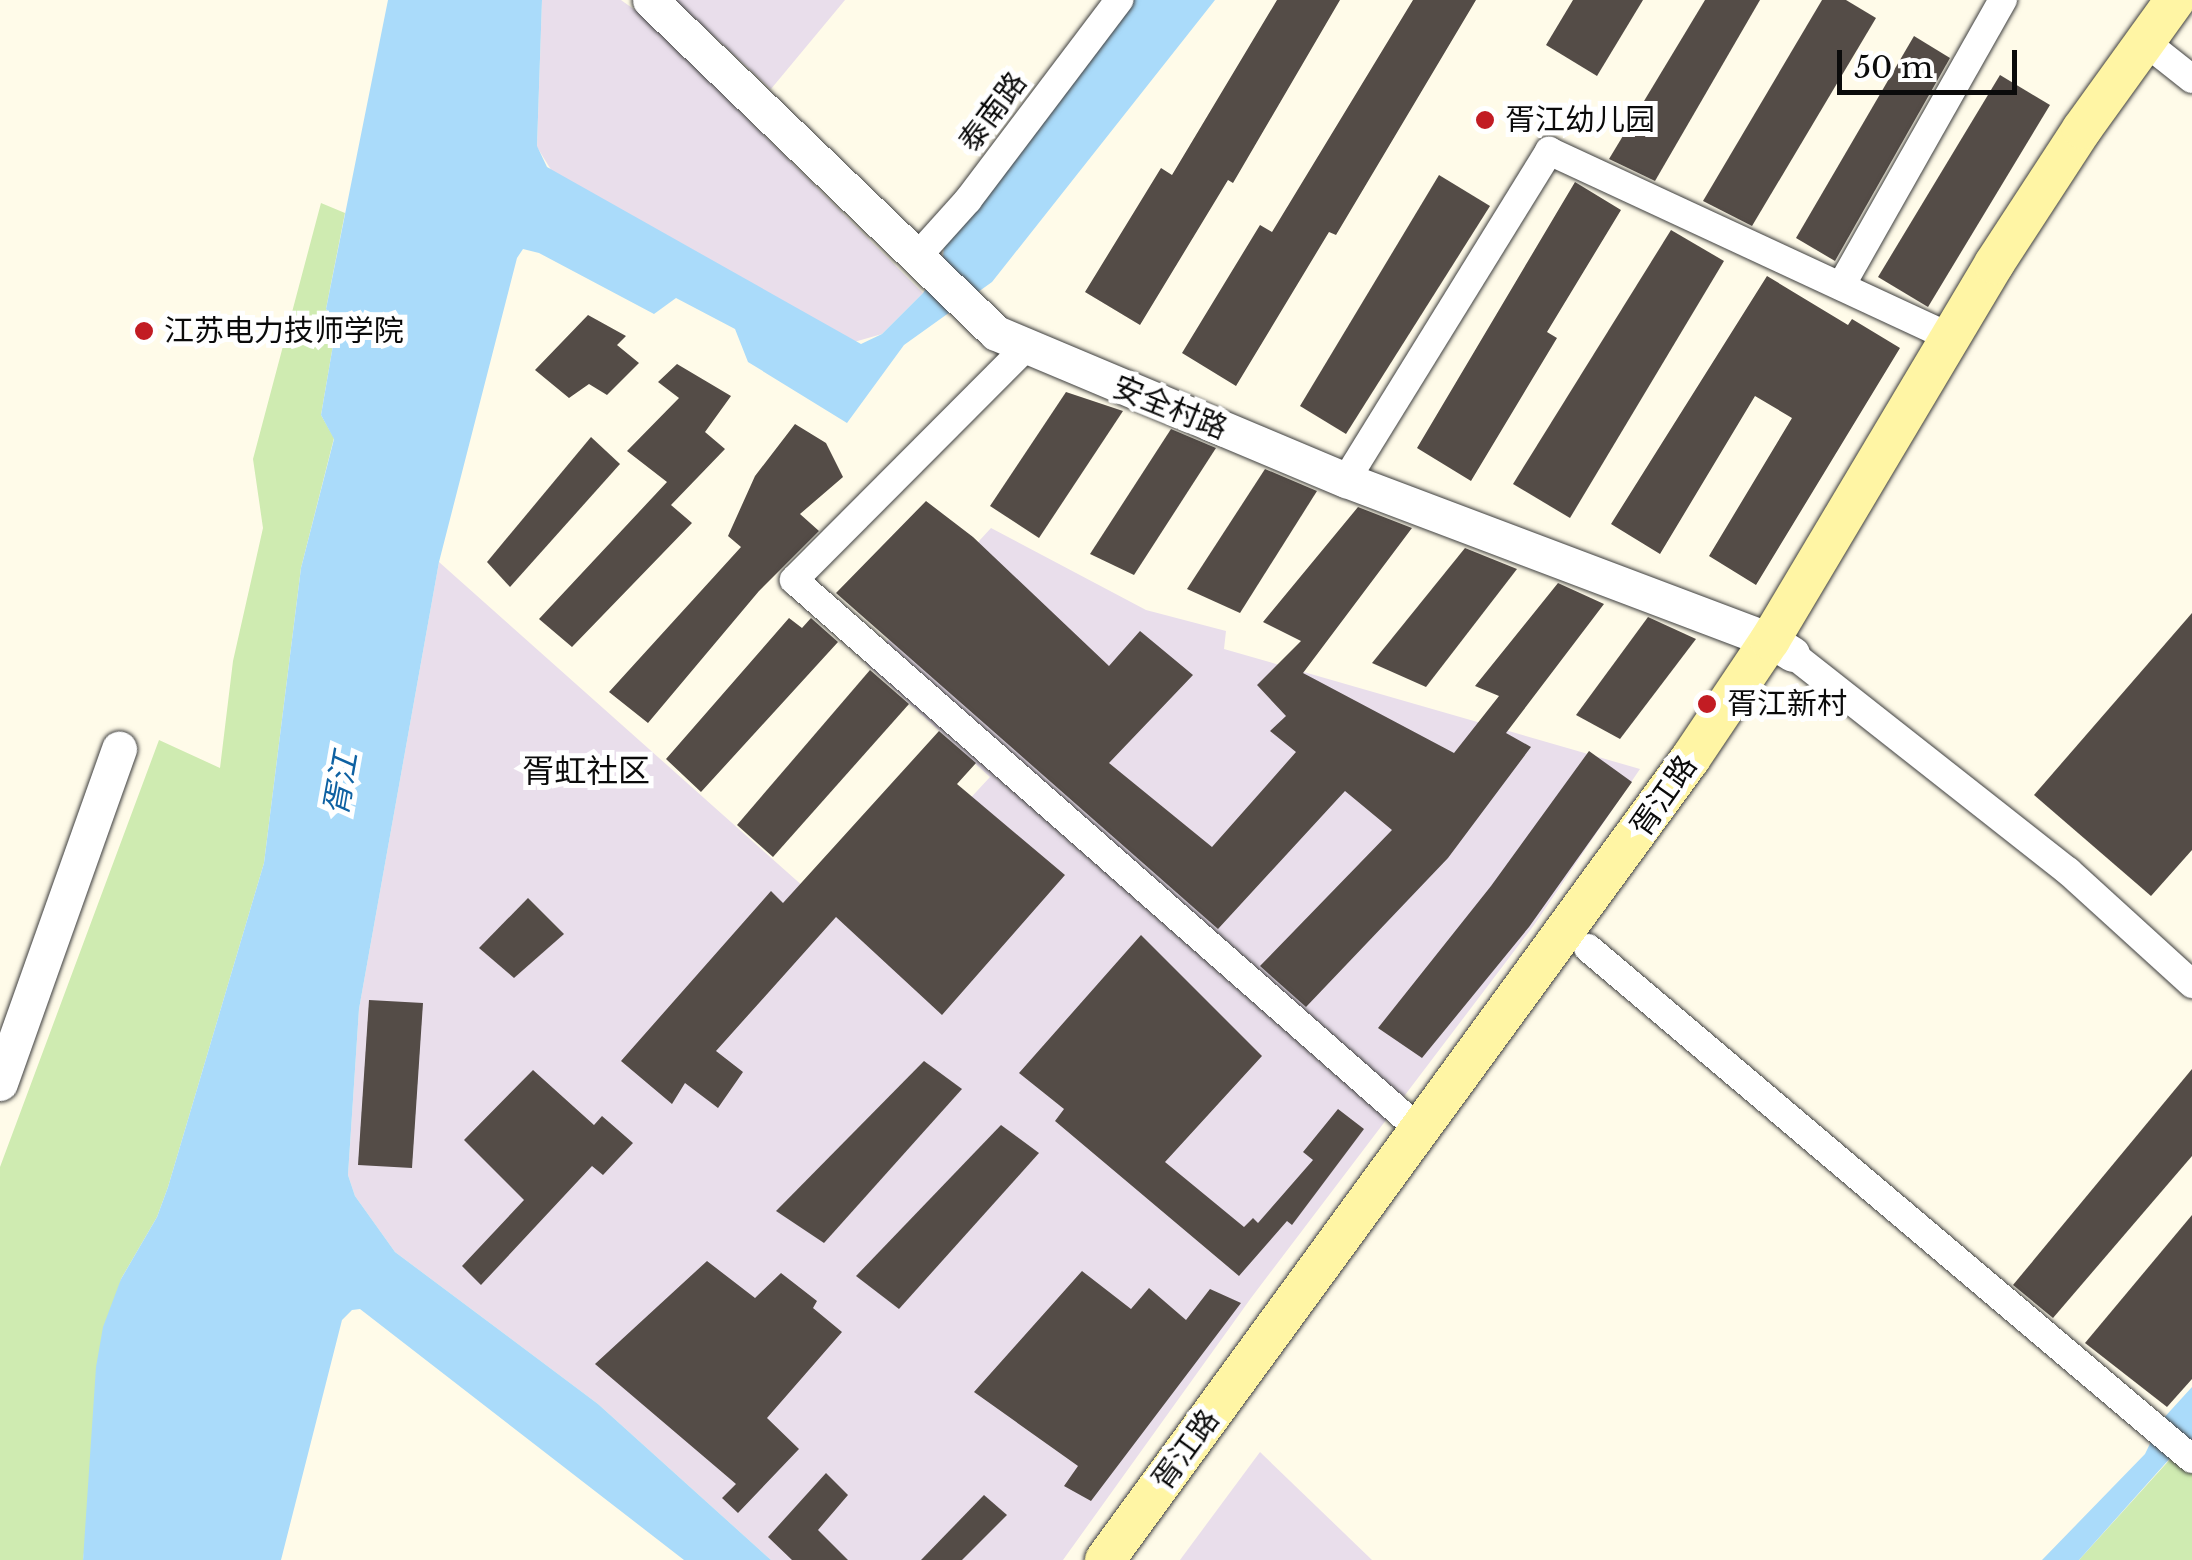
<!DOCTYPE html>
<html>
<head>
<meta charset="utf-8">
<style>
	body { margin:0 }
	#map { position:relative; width:2192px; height:1560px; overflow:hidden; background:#fffbe9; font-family:"Libre Baskerville","Noto Sans SC",serif }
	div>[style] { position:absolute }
	.industrial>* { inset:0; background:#e9deeb }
	.green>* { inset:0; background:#cfebb1 }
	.water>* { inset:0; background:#aadbfa }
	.building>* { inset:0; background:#544c47 }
	.roads { filter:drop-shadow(0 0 2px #3e3e3e) drop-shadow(0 0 2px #3e3e3e) }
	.minor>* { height:28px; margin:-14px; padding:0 14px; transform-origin:14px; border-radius:14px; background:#fff }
	.tertiary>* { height:35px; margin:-17.5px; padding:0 17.5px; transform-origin:17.5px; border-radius:17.5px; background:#fff }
	.secondary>* { height:40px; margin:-20px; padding:0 20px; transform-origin:20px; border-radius:20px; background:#fff5a4 }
	.dots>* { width:28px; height:28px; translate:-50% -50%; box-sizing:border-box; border:5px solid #fff; border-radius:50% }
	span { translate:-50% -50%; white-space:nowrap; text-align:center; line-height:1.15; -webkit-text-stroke:10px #fff; paint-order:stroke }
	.street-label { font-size:30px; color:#0b0b0b }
	.poi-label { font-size:30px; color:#0b0b0b }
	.left { translate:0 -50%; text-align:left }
	.neighbourhood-label { font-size:32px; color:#0b0b0b }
	.water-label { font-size:32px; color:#0e61a2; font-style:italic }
	.scale { position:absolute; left:1837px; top:50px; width:180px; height:45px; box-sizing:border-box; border:5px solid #0b0b0b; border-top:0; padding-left:12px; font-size:30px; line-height:35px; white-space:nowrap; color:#0b0b0b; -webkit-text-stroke:8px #fff; paint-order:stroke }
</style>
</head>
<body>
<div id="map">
	<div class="industrial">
		<div style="clip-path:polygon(542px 0,621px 0,646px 18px,923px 293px,882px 334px,854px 342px,553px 173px,537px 147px)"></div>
		<div style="clip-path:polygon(675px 0,845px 0,771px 89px)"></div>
		<div style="clip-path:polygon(991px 528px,1146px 610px,1226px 631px,1224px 649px,1640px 769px,1534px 925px,1251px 1298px,1063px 1560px,771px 1560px,598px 1404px,395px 1252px,355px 1196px,348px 1175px,359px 1009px,439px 562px,850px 928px,990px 777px,866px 664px)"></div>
		<div style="clip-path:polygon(1260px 1452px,1372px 1560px,1180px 1560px)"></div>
	</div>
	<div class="green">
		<div style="clip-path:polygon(321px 203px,345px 213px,326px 309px,337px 322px,321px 415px,334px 438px,301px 568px,264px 863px,168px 1187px,157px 1217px,121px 1279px,83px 1560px,0 1560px,0 1167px,159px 740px,220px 768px,233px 661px,263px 528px,253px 459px)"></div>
		<div style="clip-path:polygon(2173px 1456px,2192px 1460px,2192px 1560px,2079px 1560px)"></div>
	</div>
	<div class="water">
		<div style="clip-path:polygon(388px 0,542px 0,537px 146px,547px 167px,861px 344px,882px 334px,923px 293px,942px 268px,944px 247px,1134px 0,1215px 0,992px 282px,904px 345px,847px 423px,748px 362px,735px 329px,676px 298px,654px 314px,539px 253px,523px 249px,517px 258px,439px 562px,359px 1009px,348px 1175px,355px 1196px,395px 1252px,598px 1404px,771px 1560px,684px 1560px,360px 1309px,352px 1310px,342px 1320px,281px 1560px,83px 1560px,96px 1367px,103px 1327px,121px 1279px,157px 1217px,168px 1187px,264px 863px,301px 568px,334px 439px,321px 415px,337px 322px,326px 309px)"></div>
		<div style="clip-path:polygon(2192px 1387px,2192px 1460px,2172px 1456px,2079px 1560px,2042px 1560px,2145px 1454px,2161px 1421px)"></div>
	</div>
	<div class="building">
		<div style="clip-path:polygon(1277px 0,1340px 0,1233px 183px,1228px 180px,1140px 325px,1085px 292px,1161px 168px,1172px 175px)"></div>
		<div style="clip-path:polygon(1413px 0,1476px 0,1336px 235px,1329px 232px,1236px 386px,1182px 353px,1260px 225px,1272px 232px)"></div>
		<div style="clip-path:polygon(1573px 0,1643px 0,1597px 76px,1546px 45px)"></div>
		<div style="clip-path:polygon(1705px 0,1760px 0,1655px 181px,1609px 159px)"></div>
		<div style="clip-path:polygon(1822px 0,1846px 0,1876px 18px,1752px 226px,1703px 201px)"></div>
		<div style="clip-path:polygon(1914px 36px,1950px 58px,1835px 261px,1796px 238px)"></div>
		<div style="clip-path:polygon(2000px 75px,2050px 105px,1928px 307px,1878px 277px)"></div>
		<div style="clip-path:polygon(1439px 175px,1490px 206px,1346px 434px,1300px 406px)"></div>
		<div style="clip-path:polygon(1575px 182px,1621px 210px,1547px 332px,1557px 338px,1471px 481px,1417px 448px)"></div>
		<div style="clip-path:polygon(1671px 230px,1724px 261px,1570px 518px,1513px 484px)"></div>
		<div style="clip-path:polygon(1767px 276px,1848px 325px,1852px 319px,1900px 348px,1756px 585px,1709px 556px,1792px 418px,1755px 396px,1660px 554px,1611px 524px)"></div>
		<div style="clip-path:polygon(588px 315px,626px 336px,617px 345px,639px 363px,607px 395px,589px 384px,569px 398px,535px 370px)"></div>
		<div style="clip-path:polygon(677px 364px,731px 396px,705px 432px,725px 449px,671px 505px,692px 523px,572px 647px,539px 619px,667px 482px,627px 451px,679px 398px,658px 382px)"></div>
		<div style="clip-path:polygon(1066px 392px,1123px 411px,1039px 538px,990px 506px)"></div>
		<div style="clip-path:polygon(795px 424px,826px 443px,843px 477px,800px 514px,819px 531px,759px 591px,648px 723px,609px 692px,741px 547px,728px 536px,755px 476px)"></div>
		<div style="clip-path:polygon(1171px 429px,1216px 448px,1134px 575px,1090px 554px)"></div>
		<div style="clip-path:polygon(591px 437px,620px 464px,510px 587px,487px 562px)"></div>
		<div style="clip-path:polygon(1265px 469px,1317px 491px,1240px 613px,1187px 589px)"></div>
		<div style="clip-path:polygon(926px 501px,973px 537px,1109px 666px,1140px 631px,1193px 675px,1109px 763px,1212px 847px,1296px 752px,1270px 731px,1286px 716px,1257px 685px,1301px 641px,1263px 622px,1358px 507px,1412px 528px,1303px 673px,1454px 753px,1499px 696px,1475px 686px,1558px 583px,1604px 604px,1506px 733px,1531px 747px,1448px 858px,1306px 1007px,1260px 966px,1392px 830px,1345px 791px,1218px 929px,836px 593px)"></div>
		<div style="clip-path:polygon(1465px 548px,1517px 569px,1426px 687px,1372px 663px)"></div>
		<div style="clip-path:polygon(2192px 613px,2192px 850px,2151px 896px,2034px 795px)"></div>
		<div style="clip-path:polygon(1648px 617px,1696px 639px,1620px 739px,1576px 715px)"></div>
		<div style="clip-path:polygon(789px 618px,802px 628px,811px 618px,838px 642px,701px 792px,666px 759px)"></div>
		<div style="clip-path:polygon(870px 670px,909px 704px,773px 857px,737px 825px)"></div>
		<div style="clip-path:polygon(939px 731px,976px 763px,957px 784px,1065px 875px,942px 1015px,836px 917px,716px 1051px,743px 1072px,718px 1108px,685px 1083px,672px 1104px,621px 1061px,771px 891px,783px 903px)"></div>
		<div style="clip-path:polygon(1589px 751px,1632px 782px,1529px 927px,1422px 1058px,1378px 1028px,1491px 886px)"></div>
		<div style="clip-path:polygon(528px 898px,564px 934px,514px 978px,479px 948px)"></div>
		<div style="clip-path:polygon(1141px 935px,1262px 1056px,1165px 1162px,1244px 1227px,1253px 1218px,1258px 1223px,1313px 1160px,1303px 1152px,1338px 1109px,1364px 1129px,1292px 1225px,1287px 1221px,1239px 1276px,1055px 1121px,1064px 1109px,1019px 1073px)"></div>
		<div style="clip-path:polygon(369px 1000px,423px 1003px,412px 1168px,358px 1165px)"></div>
		<div style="clip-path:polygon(924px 1061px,962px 1089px,824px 1243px,776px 1211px)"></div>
		<div style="clip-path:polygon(2192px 1069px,2192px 1156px,2053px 1318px,2013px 1285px)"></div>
		<div style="clip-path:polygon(533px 1070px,594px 1125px,602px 1116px,633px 1143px,603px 1175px,592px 1166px,481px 1285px,462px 1266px,524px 1200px,464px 1140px)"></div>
		<div style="clip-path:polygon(1001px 1125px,1039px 1153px,899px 1309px,856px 1276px)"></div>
		<div style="clip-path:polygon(2192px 1215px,2192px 1379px,2167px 1407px,2085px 1343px)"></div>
		<div style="clip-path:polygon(707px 1261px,755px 1298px,781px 1273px,817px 1301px,813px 1308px,842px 1332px,767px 1418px,799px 1449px,738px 1513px,722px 1498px,736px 1484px,595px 1364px)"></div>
		<div style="clip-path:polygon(1082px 1271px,1131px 1309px,1149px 1288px,1186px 1320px,1210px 1289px,1241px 1303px,1091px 1501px,1064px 1486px,1078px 1466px,974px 1392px)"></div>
		<div style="clip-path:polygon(826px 1473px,848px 1495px,818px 1530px,848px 1560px,792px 1560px,768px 1537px)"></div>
		<div style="clip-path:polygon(984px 1495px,1007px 1515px,962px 1560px,921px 1560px)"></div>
	</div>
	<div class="roads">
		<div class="minor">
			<div style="left:2144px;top:41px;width:61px;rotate:38.4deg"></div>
			<div style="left:915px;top:259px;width:79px;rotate:-48.1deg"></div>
			<div style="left:968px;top:200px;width:251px;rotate:-52.9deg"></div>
			<div style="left:1841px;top:286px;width:329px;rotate:-60.5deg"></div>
			<div style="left:1024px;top:349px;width:326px;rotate:134.9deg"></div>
			<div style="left:794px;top:580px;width:835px;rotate:41.31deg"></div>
			<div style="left:1346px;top:480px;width:387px;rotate:-58.3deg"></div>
			<div style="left:1549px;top:151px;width:442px;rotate:24.9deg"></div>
			<div style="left:1792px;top:654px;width:351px;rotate:38.2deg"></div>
			<div style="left:2068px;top:871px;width:168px;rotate:42.3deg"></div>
			<div style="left:1588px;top:948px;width:791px;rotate:40.23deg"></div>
		</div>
		<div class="tertiary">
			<div style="left:650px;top:0;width:480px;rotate:43.9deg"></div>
			<div style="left:996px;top:333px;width:380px;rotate:22.8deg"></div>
			<div style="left:1346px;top:480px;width:453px;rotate:20.7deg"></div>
			<div style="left:1770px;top:640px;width:26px;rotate:32deg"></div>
			<div style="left:0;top:1083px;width:355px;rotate:-70.4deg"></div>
		</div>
		<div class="secondary">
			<div style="left:1105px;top:1560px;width:992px;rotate:-53.86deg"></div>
			<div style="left:1690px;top:759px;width:143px;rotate:-56.1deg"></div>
			<div style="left:1770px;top:640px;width:438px;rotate:-59.2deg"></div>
			<div style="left:1994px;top:264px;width:161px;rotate:-56.9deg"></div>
			<div style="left:2082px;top:129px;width:159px;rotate:-54.2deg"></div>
		</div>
	</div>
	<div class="dots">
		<div style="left:1485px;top:120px;background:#c21c23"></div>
		<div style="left:144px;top:331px;background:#c21c23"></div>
		<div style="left:1707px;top:704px;background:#c21c23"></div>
	</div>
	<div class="street-label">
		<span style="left:993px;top:112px;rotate:-53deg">泰南路</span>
		<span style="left:1170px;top:408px;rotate:22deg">安全村路</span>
		<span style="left:1664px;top:796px;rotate:-55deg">胥江路</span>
		<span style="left:1186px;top:1450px;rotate:-54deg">胥江路</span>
	</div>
	<div class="poi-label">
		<span class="left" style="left:1505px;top:120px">胥江幼儿园</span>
		<span class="left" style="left:164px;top:331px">江苏电力技师学院</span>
		<span class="left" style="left:1727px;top:704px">胥江新村</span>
	</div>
	<div class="neighbourhood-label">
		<span style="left:586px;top:771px">胥虹社区</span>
	</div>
	<div class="water-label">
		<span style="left:341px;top:784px;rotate:-80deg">胥江</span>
	</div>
	<div class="scale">50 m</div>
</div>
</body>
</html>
